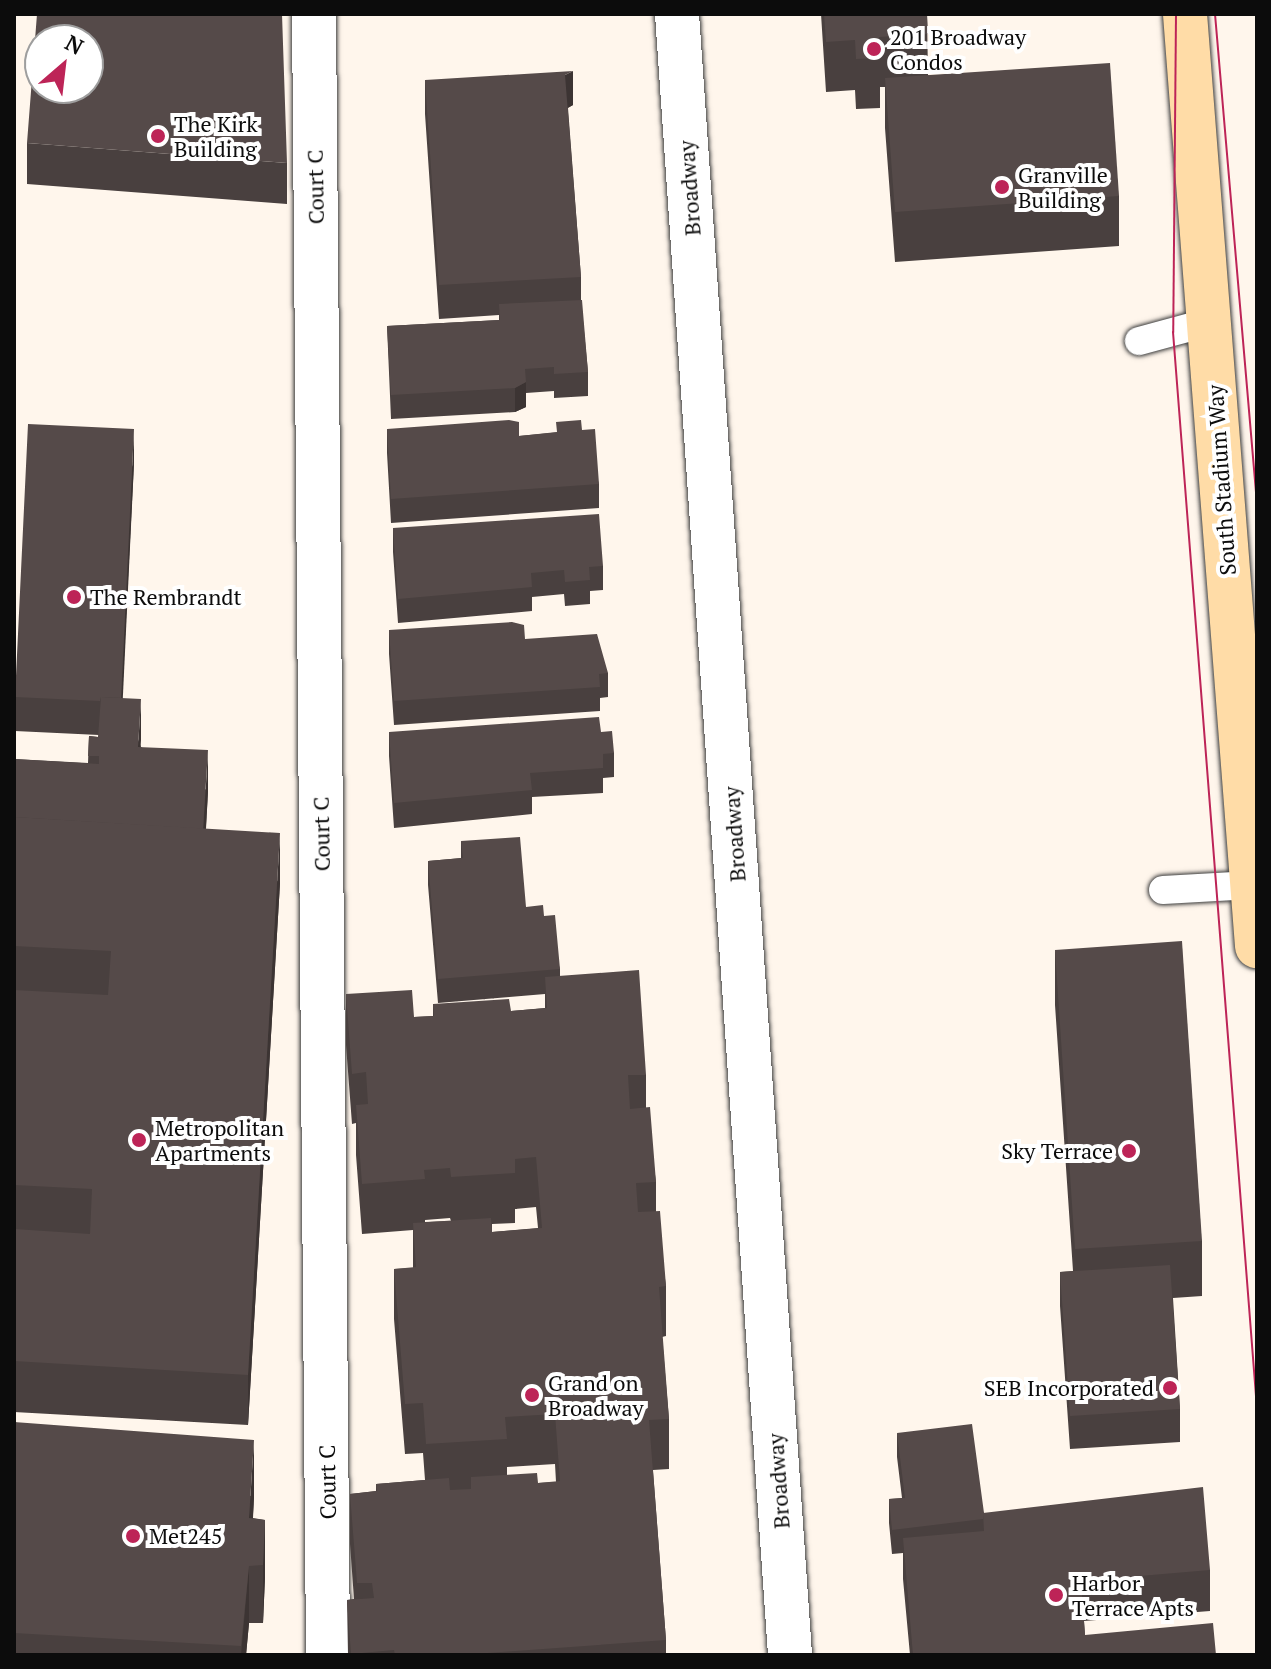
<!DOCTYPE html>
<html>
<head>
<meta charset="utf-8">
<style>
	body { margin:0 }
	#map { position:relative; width:1271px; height:1669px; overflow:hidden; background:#fff6ec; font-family:"PT Serif",serif }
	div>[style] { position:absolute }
	.roads { filter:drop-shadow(0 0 2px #3f3f3f) drop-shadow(0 0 2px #3f3f3f) }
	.service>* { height:28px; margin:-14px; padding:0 14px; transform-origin:14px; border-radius:14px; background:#fff }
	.minor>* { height:44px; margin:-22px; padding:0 22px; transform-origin:22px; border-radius:22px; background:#fff }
	.tertiary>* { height:44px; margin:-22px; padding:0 22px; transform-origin:22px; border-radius:22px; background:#fff }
	.secondary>* { height:44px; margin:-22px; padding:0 22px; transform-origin:22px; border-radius:22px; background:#ffdca7 }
	.tram>* { height:2px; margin:-1px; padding:0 1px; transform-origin:1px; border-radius:1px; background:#bd2457 }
	.wall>* { inset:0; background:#49403f }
	.shaded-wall>* { inset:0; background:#3c3433 }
	.building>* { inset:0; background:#554a49 }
	.dots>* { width:22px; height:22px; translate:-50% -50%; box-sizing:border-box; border:4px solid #fff; border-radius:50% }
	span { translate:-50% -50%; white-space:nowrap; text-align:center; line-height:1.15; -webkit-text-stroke:8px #fff; paint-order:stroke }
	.poi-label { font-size:22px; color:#0c0c0c }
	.left { translate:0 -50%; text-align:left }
	.right { translate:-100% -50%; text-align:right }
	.street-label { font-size:22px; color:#0c0c0c }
	.frame { position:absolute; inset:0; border:16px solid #0c0c0c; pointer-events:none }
	.north { position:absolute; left:24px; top:24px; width:80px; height:80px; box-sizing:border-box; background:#fff; border:2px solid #9e9e9e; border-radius:50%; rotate:28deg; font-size:22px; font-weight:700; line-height:32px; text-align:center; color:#0c0c0c }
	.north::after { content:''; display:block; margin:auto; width:28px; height:36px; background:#bd2457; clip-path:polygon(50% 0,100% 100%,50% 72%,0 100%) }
</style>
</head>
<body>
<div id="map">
	<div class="roads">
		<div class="service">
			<div style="left:1139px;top:341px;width:73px;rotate:-15.2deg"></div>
			<div style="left:1163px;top:890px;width:89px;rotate:-3.2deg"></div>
		</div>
		<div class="minor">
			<div style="left:314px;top:14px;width:1641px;rotate:89.51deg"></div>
		</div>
		<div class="tertiary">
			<div style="left:677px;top:14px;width:1645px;rotate:86.06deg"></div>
		</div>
		<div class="secondary">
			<div style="left:1185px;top:14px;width:935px;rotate:85.58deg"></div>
		</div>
	</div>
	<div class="tram">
		<div style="left:1176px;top:14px;width:318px;rotate:90.5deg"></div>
		<div style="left:1173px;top:332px;width:1079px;rotate:85.54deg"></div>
		<div style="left:1215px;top:14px;width:495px;rotate:85.1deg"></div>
	</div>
	<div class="wall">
		<div style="clip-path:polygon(821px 14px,927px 14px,928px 75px,1119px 196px,1119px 246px,895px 262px,885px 128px,885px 87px,880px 87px,880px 108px,856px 109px,855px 90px,826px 92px)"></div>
		<div style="clip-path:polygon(425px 80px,573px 105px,568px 108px,581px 277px,581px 300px,588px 372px,588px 396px,554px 398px,554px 391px,526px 393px,526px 407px,515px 412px,391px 419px,387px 326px,499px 320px,499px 315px,439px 319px,425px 114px)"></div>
		<div style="clip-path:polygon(27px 143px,287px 163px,287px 204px,27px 184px)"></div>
		<div style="clip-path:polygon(387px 429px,519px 436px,582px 430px,599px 484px,599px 508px,391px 523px,387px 453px)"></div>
		<div style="clip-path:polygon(134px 463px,122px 698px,141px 747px,208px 791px,206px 829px,280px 883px,248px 1425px,14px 1412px,14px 759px,88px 763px,89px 736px,98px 737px,99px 735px,15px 731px,15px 697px)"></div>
		<div style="clip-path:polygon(393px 528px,603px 566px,603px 590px,590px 591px,590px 604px,565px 606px,564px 594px,532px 597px,532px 611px,398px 623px,393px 552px)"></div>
		<div style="clip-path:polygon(389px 630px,525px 639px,608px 673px,608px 697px,600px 698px,600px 711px,394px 725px,389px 654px)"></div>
		<div style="clip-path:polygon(389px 732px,601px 732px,614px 753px,614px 777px,603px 778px,603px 793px,532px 797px,532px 814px,394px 828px,389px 756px)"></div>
		<div style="clip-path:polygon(evenodd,461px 841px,526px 907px,544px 916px,560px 969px,560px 976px,646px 1075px,646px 1107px,656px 1182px,656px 1211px,666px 1286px,666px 1336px,662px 1337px,669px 1419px,669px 1469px,653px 1470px,666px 1640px,666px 1655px,348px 1655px,347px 1600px,354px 1599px,350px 1544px,350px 1494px,376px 1491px,376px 1484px,425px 1480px,423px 1453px,405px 1454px,394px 1319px,394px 1269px,413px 1268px,413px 1230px,362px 1234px,356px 1155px,356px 1123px,352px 1124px,346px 1045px,346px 994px,414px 1017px,433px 1016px,433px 1004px,511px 1011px,545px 1008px,545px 994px,438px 1003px,428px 885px,428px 861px,461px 858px,461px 841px,536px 1207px,538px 1228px,492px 1232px,492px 1224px,515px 1223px,515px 1209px,536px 1207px,461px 841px,450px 1218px,451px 1221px,425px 1222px,425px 1220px,450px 1218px,461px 841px,555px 1464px,556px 1482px,538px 1483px,507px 1475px,507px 1467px,555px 1464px)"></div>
		<div style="clip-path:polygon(1055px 950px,1202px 1241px,1202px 1296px,1173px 1298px,1180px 1409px,1180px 1442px,1070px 1449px,1060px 1306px,1060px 1272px,1073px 1271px,1055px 1005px)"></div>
		<div style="clip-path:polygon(14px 1422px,254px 1497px,253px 1518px,265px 1520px,265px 1577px,263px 1623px,249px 1623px,246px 1655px,14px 1655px)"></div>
		<div style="clip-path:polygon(897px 1433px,984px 1513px,1210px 1570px,1210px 1611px,1084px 1621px,1085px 1635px,1216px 1655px,910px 1655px,903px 1579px,903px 1553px,892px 1554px,889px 1523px,889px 1499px,902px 1498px,897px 1457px)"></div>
	</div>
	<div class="shaded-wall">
		<div style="clip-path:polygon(573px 71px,573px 105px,565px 109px,565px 75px)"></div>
		<div style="clip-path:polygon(526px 382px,526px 407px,515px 412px,515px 388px)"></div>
		<div style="clip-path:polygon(134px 429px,134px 463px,121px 736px,121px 702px)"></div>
		<div style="clip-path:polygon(141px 699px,141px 740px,138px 788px,138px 747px)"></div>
		<div style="clip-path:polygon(208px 750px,208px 791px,203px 876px,203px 835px)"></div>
		<div style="clip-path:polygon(280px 833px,280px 883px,248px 1425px,248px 1375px)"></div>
		<div style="clip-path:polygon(254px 1440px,254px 1497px,250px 1566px,249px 1518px)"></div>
		<div style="clip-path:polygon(265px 1520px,265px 1577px,263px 1623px,263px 1565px)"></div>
		<div style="clip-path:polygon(249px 1566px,249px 1623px,246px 1655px,241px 1655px)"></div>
	</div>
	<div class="building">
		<div style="clip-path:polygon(evenodd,37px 14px,282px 14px,287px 163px,27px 143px,37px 14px,40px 40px,88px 40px,88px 88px,40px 88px,40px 40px)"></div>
		<div style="clip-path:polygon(824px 14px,927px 14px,928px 34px,879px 37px,880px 58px,856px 59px,855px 40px,826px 42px)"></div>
		<div style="clip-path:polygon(1110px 63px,1119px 196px,895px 212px,885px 78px)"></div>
		<div style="clip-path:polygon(573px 71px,565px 75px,581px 277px,439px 285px,425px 80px)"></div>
		<div style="clip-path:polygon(582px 300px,588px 372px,554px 374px,554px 367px,525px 369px,526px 382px,515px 388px,391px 395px,387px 326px,500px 320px,499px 304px)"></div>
		<div style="clip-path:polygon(509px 420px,519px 422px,519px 436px,557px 432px,556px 422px,581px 420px,582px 430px,595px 429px,599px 484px,391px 499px,387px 429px)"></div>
		<div style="clip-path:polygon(28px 424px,134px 429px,121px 698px,101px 697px,100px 701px,15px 697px)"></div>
		<div style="clip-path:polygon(599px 514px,603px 566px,589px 567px,590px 580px,565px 582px,564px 570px,531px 573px,532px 587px,398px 599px,393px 528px)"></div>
		<div style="clip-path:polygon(512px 622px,524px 625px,525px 639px,597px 634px,608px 673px,599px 674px,600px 687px,394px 701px,389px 630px)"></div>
		<div style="clip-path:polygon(101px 697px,141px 699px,138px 747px,208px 750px,203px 829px,14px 817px,14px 759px,99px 764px,99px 756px,88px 756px,89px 736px,98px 737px)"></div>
		<div style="clip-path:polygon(599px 717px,601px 732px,612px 731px,614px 753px,603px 754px,603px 768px,530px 773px,532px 790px,394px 803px,389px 732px)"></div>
		<div style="clip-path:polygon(14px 817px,280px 833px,248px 1375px,14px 1361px,14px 1229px,90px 1234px,92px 1189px,14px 1185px,14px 990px,108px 995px,111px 951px,14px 946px)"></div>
		<div style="clip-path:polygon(520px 837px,526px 907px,543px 905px,544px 916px,555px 915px,560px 969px,438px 979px,428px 861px,463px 858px,461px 841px)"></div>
		<div style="clip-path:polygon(1182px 941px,1202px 1241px,1075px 1249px,1055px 950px)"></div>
		<div style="clip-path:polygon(639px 970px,646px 1075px,628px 1075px,630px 1109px,650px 1107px,656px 1182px,636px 1183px,638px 1212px,660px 1211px,666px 1286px,659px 1287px,669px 1419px,649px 1420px,666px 1640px,460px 1655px,395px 1655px,394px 1650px,351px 1654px,347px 1600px,374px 1598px,372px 1583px,357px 1583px,350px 1494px,377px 1491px,376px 1484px,449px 1478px,450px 1490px,471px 1489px,471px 1477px,537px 1473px,538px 1483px,560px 1481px,555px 1414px,505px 1417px,507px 1439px,426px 1444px,423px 1403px,405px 1404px,394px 1269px,416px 1267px,413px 1223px,491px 1218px,492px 1232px,542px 1228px,536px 1157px,515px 1159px,515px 1173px,451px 1177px,450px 1168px,424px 1170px,425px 1179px,362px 1184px,356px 1105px,368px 1104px,366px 1072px,352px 1074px,346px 994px,412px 990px,414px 1017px,434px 1016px,433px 1004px,509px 999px,511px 1011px,547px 1008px,545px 977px)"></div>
		<div style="clip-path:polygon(1170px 1265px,1180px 1409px,1070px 1416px,1060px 1272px)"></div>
		<div style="clip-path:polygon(14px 1422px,254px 1440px,249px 1518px,265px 1520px,263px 1565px,249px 1566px,241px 1646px,14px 1633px)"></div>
		<div style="clip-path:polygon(972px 1424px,984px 1513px,983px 1519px,892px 1530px,889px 1499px,905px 1498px,897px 1433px)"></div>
		<div style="clip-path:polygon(1203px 1487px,1210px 1570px,1081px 1581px,1085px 1635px,1213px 1623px,1216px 1655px,913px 1655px,903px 1538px,984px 1531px,983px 1513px)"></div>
	</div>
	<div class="dots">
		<div style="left:874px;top:49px;background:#bd2457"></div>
		<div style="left:158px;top:136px;background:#bd2457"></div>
		<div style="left:1002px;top:187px;background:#bd2457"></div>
		<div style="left:74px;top:597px;background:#bd2457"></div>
		<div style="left:139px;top:1140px;background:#bd2457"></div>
		<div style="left:1129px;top:1151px;background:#bd2457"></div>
		<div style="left:1170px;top:1388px;background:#bd2457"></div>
		<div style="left:532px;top:1395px;background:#bd2457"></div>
		<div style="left:133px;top:1536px;background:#bd2457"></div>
		<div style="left:1056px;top:1595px;background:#bd2457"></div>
	</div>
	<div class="poi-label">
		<span class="left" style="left:890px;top:49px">201 Broadway<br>Condos</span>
		<span class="left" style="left:174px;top:136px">The Kirk<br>Building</span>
		<span class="left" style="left:1018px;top:187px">Granville<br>Building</span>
		<span class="left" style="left:90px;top:597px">The Rembrandt</span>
		<span class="left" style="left:155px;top:1140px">Metropolitan<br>Apartments</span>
		<span class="right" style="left:1113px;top:1151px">Sky Terrace</span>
		<span class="left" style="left:548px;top:1395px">Grand on<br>Broadway</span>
		<span class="right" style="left:1154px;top:1388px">SEB Incorporated</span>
		<span class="left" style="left:149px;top:1536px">Met245</span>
		<span class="left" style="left:1072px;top:1595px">Harbor<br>Terrace Apts</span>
	</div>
	<div class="street-label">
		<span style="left:315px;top:187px;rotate:-91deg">Court C</span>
		<span style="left:689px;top:188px;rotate:-94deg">Broadway</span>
		<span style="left:1221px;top:480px;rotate:-94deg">South Stadium Way</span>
		<span style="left:321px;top:834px;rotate:-91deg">Court C</span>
		<span style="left:734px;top:834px;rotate:-94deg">Broadway</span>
		<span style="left:778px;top:1481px;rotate:-94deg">Broadway</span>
		<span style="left:327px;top:1482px;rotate:-91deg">Court C</span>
	</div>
	<div class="frame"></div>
	<div class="north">N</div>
</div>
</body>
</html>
